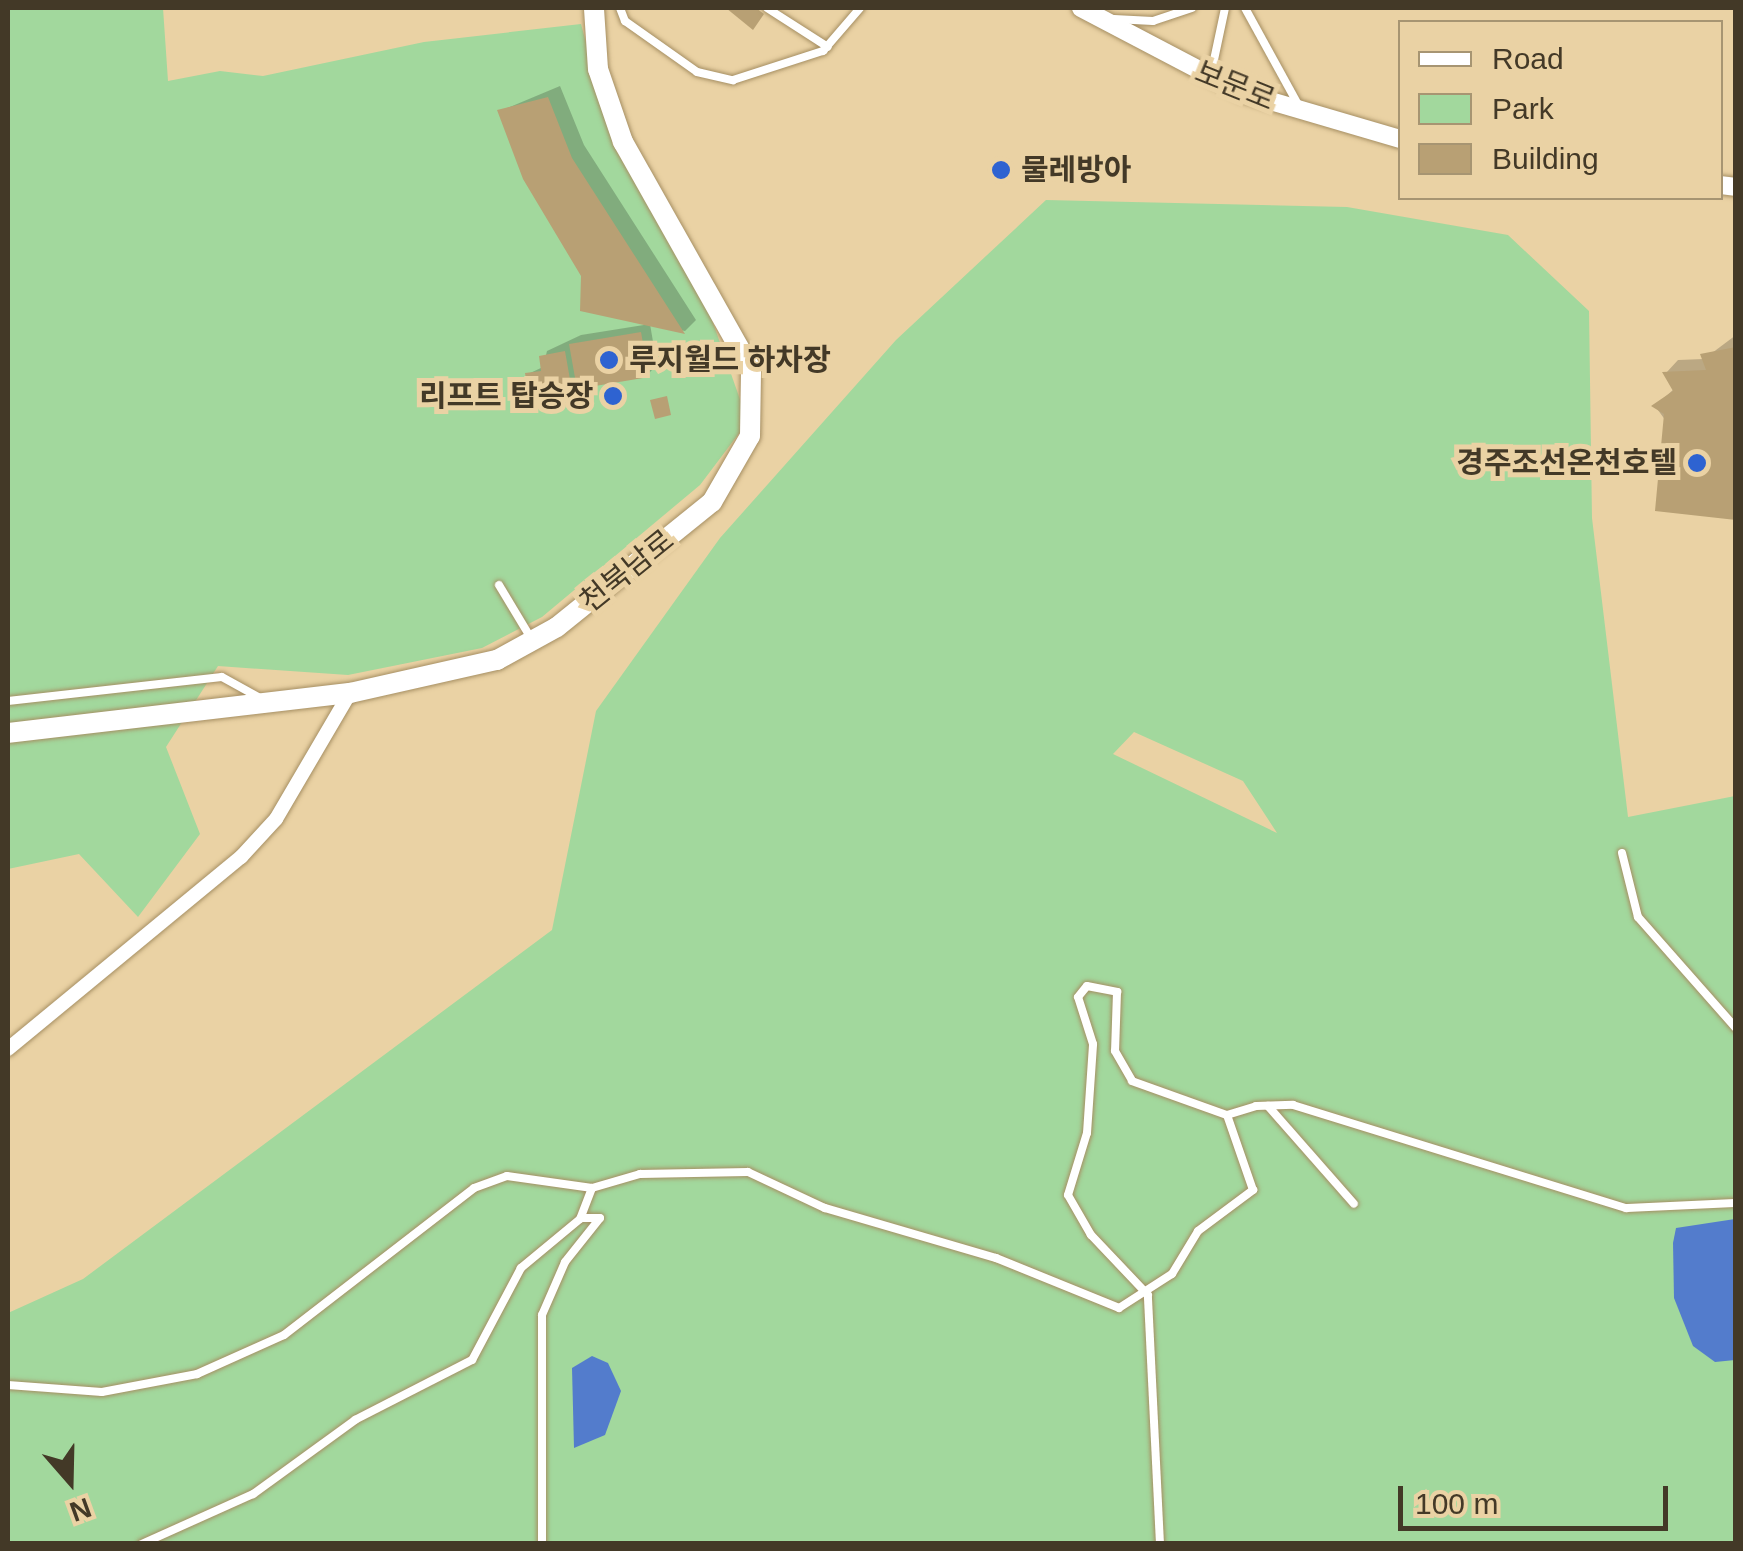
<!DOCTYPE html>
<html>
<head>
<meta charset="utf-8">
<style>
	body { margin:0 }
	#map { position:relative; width:1743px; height:1551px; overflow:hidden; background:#ead2a4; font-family:Arial,"Noto Sans KR",sans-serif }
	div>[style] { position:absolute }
	.green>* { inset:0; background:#a2d89d }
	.water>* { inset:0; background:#537ccc }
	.shadow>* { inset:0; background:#0003 }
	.building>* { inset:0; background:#b8a074 }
	.roads { filter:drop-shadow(0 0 2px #a68f63) drop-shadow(0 0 2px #a68f63) }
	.service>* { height:8px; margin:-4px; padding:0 4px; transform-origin:4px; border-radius:4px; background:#fff }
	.minor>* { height:14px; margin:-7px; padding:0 7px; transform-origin:7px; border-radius:7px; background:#fff }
	.tertiary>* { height:18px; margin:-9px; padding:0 9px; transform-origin:9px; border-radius:9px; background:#fff }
	.secondary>* { height:20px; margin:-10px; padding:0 10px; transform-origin:10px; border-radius:10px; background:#fff }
	.dots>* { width:28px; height:28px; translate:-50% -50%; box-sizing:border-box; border:5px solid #ead2a4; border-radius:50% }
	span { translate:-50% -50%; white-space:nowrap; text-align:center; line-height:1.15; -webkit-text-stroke:10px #ead2a4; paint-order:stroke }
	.street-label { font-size:30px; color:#433927 }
	.poi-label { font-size:30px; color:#433927; font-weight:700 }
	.left { translate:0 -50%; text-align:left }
	.right { translate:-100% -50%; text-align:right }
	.frame { position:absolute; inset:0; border:10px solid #433927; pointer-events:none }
	.legend { position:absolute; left:1398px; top:20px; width:325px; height:180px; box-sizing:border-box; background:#ead2a4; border:2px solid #a79572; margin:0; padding:12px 18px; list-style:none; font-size:30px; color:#433927 }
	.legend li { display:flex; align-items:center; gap:20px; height:50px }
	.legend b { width:50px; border:2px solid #a79572 }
	.north { position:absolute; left:20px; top:1431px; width:100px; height:100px; -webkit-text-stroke:8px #ead2a4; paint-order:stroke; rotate:160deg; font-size:28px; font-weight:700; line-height:40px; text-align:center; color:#433927 }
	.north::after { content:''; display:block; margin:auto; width:35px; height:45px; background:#433927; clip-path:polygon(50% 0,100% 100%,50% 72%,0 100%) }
	.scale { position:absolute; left:1398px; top:1486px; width:270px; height:45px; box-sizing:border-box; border:5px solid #433927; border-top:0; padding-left:12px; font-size:30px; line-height:35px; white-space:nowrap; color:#433927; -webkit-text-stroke:8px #ead2a4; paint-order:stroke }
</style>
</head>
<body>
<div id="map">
	<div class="green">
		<div style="clip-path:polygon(8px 8px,163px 8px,168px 81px,220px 71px,263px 76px,424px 42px,581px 24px,613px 145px,706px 303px,742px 405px,740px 432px,700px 485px,542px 617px,482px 648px,348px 675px,218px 666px,166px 747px,200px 834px,138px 917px,79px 854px,8px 869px)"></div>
		<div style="clip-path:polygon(evenodd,1046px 200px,1347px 207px,1508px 235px,1589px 311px,1592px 518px,1628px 817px,1735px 796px,1735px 1543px,8px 1543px,8px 1313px,83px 1279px,552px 930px,596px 711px,720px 538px,896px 340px,1046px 200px,1134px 732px,1243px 781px,1277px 833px,1113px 754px,1134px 732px)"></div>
	</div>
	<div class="water">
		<div style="clip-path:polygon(1735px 1219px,1735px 1360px,1715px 1362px,1693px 1346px,1674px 1298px,1673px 1243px,1676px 1228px)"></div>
		<div style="clip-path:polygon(592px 1356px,608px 1363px,621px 1391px,605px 1435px,574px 1448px,572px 1368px)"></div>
	</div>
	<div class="shadow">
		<div style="clip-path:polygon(560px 86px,584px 145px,696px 320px,685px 331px,650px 324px,657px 365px,648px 374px,569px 382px,528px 374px,543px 367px,547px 351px,581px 335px,650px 324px,583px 275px,500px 111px)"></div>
		<div style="clip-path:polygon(1736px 335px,1736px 517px,1655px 406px,1674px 389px,1666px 373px,1678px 360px,1704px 359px)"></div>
		<div style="clip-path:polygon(624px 390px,621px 399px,603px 395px)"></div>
	</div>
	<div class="building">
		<div style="clip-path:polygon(726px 8px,756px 8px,764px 14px,753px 30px)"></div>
		<div style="clip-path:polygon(548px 97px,572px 158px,685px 334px,580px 311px,581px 276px,523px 179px,497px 110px)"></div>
		<div style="clip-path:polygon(641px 332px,649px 377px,577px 389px,569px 344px)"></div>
		<div style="clip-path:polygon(1736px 347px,1736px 520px,1655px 511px,1664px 414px,1651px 406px,1673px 391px,1662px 372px,1706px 370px,1700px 354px)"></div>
		<div style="clip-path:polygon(565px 351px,571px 385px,528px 392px,525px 373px,541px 371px,539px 356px)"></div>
		<div style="clip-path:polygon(667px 396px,671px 415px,655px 419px,650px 400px)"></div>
	</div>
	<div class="roads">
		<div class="service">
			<div style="left:620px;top:8px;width:14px;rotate:69deg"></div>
			<div style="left:625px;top:21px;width:88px;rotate:35.3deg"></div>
			<div style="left:697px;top:72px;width:37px;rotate:13deg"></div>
			<div style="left:733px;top:80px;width:95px;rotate:-17.9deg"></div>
			<div style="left:823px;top:51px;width:57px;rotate:-49.3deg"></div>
			<div style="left:767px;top:8px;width:72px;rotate:32.6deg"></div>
			<div style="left:1245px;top:8px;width:114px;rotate:61.2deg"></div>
			<div style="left:1114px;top:19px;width:39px;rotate:3deg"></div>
			<div style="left:1153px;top:21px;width:41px;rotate:-18.4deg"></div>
			<div style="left:1211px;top:74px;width:67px;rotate:-78deg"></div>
			<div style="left:499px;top:585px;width:64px;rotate:59deg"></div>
			<div style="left:8px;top:701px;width:215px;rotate:-6.4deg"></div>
			<div style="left:222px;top:677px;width:46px;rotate:28.8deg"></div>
			<div style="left:1622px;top:853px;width:66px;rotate:76deg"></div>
			<div style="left:1638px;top:917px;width:148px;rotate:48.6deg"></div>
			<div style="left:1268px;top:1106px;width:130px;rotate:48.7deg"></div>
			<div style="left:592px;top:1188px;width:50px;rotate:-16.3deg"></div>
			<div style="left:640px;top:1174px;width:108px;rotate:-1.1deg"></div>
			<div style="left:748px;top:1172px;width:85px;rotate:25.1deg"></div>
			<div style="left:825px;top:1208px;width:178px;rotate:16.3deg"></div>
			<div style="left:996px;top:1258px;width:133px;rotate:22.1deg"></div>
			<div style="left:1119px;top:1308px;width:63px;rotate:-32.7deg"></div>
			<div style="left:1172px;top:1274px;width:50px;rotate:-58.8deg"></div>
			<div style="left:1198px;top:1231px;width:69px;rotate:-36.7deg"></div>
			<div style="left:1253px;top:1190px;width:79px;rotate:-109.1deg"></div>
			<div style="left:1227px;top:1115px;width:30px;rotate:-17deg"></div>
			<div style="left:1256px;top:1106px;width:37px;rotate:-2deg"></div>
			<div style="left:1293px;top:1105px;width:349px;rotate:17.2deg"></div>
			<div style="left:1626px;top:1208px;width:110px;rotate:-2.6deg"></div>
			<div style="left:8px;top:1385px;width:94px;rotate:4.3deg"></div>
			<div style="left:102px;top:1392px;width:97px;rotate:-10.7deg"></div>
			<div style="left:197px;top:1374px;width:95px;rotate:-24.1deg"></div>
			<div style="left:284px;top:1335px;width:240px;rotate:-37.7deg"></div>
			<div style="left:474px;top:1188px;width:35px;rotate:-20deg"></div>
			<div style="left:507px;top:1176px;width:86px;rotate:8deg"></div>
			<div style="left:592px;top:1188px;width:33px;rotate:111deg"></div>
			<div style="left:580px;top:1219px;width:77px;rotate:140.3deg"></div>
			<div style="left:521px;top:1268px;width:104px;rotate:118deg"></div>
			<div style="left:472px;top:1360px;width:131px;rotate:152.9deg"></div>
			<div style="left:355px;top:1420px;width:126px;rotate:144deg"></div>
			<div style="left:253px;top:1494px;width:122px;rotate:155.8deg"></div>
			<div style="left:542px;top:1544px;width:229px;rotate:-90deg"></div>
			<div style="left:542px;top:1315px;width:58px;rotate:-66.5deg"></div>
			<div style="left:565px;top:1262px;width:56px;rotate:-51.5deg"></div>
			<div style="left:600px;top:1218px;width:19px;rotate:180deg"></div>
			<div style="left:1160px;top:1544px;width:249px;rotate:-92.8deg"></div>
			<div style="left:1148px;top:1295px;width:83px;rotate:-133.5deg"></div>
			<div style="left:1091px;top:1235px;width:46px;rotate:-119.9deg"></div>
			<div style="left:1068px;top:1195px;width:65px;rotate:-73deg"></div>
			<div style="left:1087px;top:1133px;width:89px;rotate:-86.1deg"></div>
			<div style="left:1093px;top:1044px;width:49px;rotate:-107.7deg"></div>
			<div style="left:1078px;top:997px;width:14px;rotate:-51deg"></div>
			<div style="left:1087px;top:986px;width:31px;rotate:11deg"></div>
			<div style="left:1117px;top:992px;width:59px;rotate:91.9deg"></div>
			<div style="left:1115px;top:1051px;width:34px;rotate:60deg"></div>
			<div style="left:1132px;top:1081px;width:101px;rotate:19.7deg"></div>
		</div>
		<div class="minor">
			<div style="left:8px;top:1049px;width:302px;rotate:-39.5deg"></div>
			<div style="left:241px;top:857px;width:52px;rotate:-47.4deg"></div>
			<div style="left:276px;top:819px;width:146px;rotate:-59.6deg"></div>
		</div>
		<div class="tertiary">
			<div style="left:1081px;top:8px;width:183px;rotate:27.7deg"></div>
			<div style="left:1243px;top:93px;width:164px;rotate:16.3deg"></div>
			<div style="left:1720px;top:185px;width:16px;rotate:7deg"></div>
		</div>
		<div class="secondary">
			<div style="left:8px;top:733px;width:344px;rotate:-6.7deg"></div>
			<div style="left:350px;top:693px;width:151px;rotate:-12.7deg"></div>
			<div style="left:497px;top:660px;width:68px;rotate:-28.8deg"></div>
			<div style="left:557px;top:627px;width:199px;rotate:-38.9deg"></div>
			<div style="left:712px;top:502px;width:76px;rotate:-60.1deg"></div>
			<div style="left:750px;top:436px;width:67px;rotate:-89.1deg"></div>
			<div style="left:751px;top:369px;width:261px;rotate:-119.4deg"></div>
			<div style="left:623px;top:142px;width:77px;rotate:-108.9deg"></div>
			<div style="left:598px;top:69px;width:61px;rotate:-93.8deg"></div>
		</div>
	</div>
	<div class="dots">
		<div style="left:1001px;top:170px;background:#2e63d1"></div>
		<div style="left:609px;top:360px;background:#2e63d1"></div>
		<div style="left:613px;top:396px;background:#2e63d1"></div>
		<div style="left:1697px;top:463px;background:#2e63d1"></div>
	</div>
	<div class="street-label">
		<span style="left:1235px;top:86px;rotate:22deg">보문로</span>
		<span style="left:627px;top:571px;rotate:-39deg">천북남로</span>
	</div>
	<div class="poi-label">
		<span class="left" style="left:1021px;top:170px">물레방아</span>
		<span class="left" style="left:629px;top:360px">루지월드 하차장</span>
		<span class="right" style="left:593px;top:396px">리프트 탑승장</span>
		<span class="right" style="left:1677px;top:463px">경주조선온천호텔</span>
	</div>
	<div class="frame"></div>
	<ul class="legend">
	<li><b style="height:12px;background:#fff"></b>Road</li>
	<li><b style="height:28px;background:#a2d89d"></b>Park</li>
	<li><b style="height:28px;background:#b8a074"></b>Building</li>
	</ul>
	<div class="north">N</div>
	<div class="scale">100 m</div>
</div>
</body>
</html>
